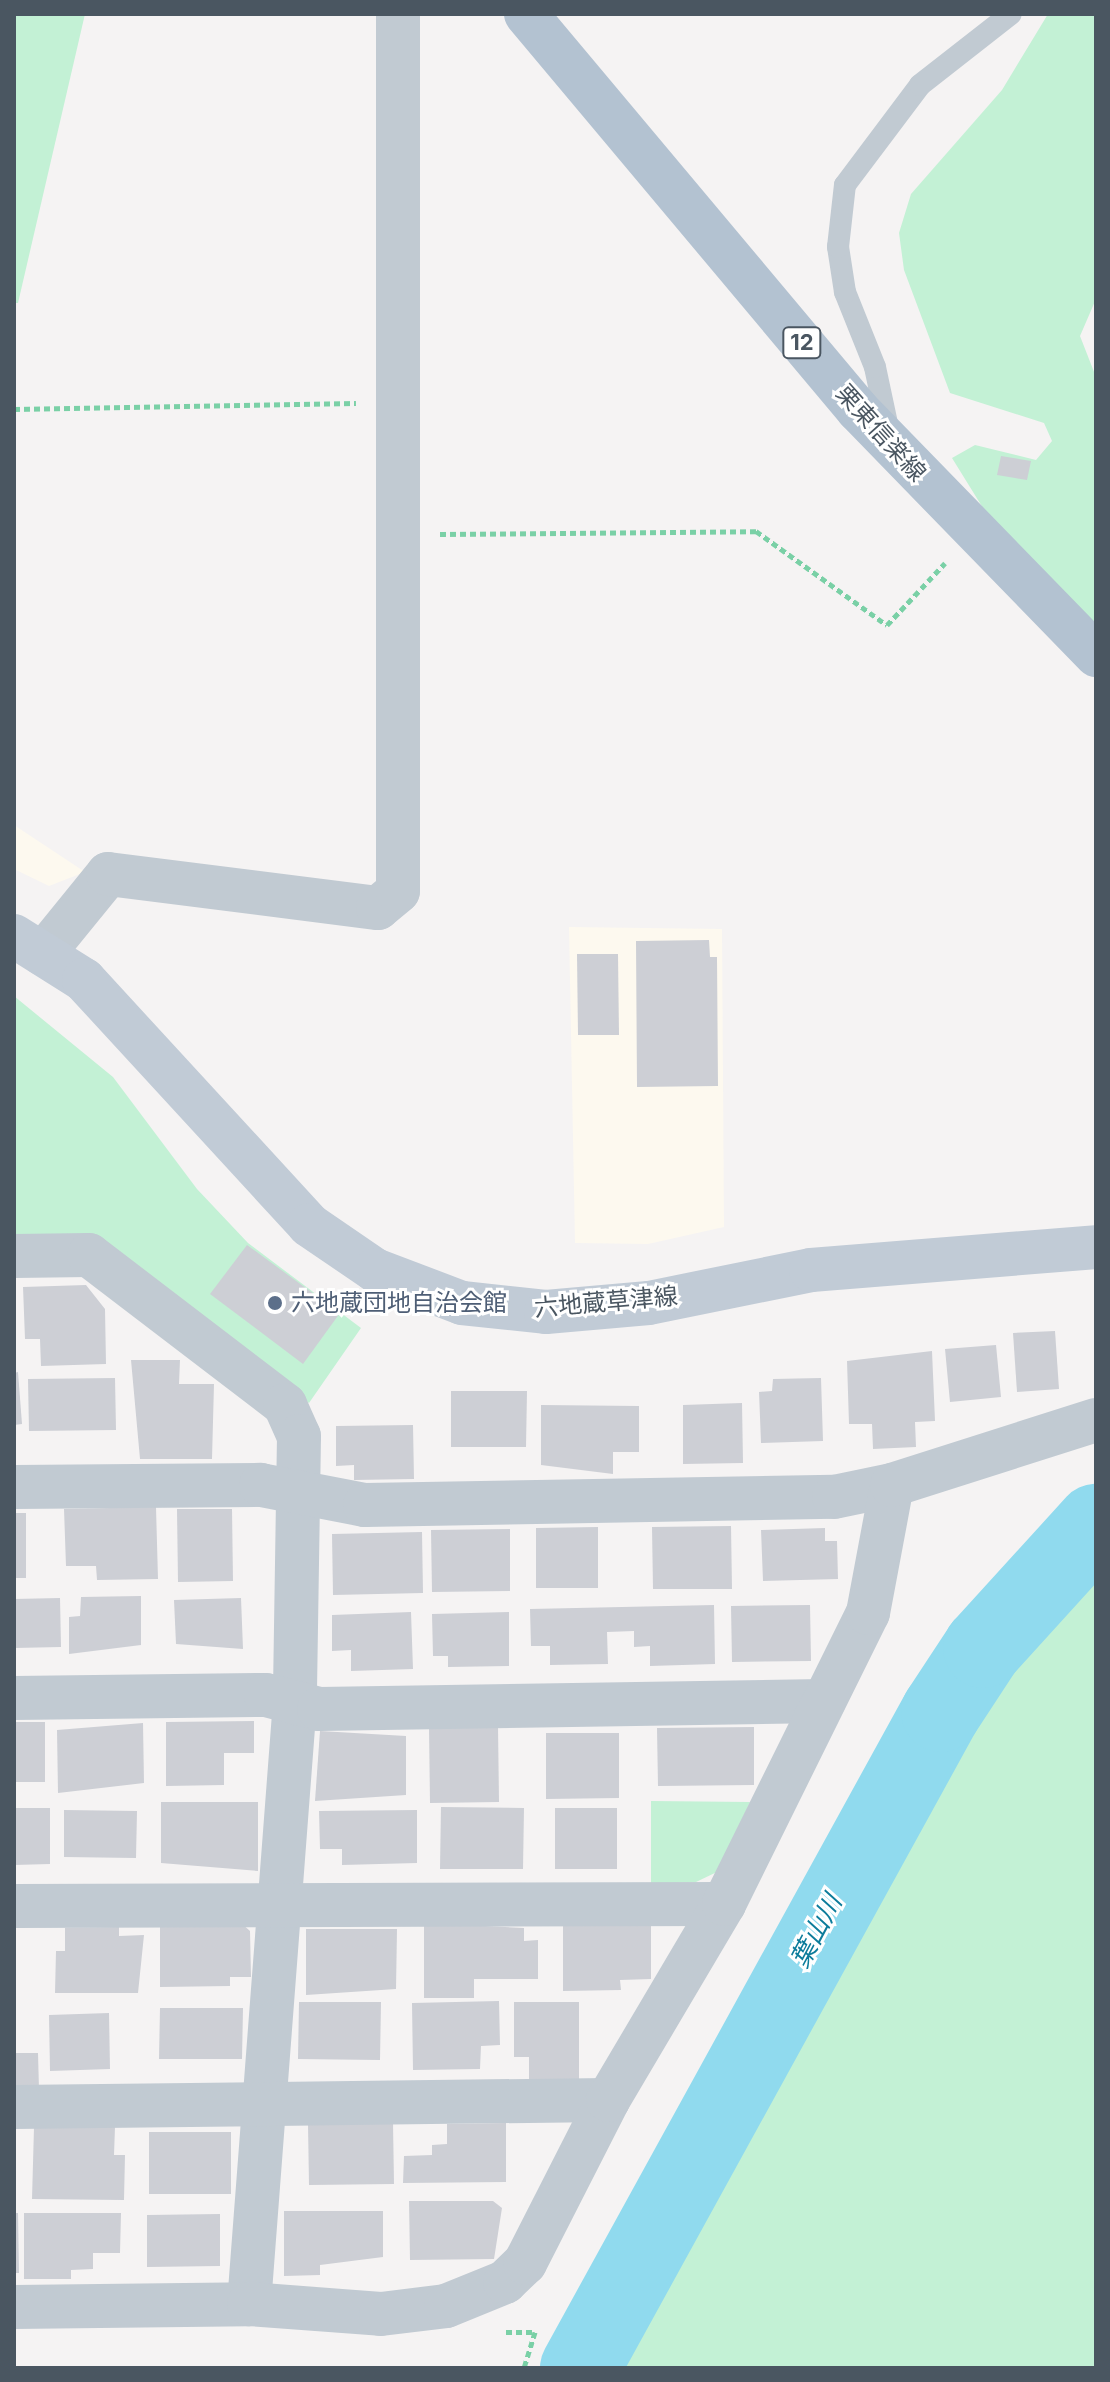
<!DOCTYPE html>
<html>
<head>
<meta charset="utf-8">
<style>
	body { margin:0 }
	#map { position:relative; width:1110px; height:2382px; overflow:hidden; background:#f5f3f3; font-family:Inter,"Noto Sans JP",sans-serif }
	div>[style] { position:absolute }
	.commercial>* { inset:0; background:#fdf9ef }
	.green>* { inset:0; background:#c3f1d5 }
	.river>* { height:80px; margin:-40px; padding:0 40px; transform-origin:40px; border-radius:40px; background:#90daee }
	.building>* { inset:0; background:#cdcfd5 }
	.path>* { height:5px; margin-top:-2.5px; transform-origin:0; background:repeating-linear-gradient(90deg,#7ad0a6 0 6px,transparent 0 10px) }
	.lane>* { height:22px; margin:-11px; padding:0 11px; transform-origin:11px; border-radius:11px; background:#c1cad2 }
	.street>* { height:44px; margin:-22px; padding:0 22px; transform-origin:22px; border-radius:22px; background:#c1cad2 }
	.secondary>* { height:44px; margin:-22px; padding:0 22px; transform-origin:22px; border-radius:22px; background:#c1cbd6 }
	.primary>* { height:44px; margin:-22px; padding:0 22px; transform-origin:22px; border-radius:22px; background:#b3c2d1 }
	.dots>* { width:22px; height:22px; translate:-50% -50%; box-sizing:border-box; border:4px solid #fff; border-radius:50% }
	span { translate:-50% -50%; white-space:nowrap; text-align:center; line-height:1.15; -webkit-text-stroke:6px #fff; paint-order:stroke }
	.shield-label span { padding:2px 6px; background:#fff; border:2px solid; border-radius:6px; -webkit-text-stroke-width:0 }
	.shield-label { font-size:22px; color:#4a5661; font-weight:700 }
	.street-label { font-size:24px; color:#4a5661 }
	.service-label { font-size:24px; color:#4e5e75 }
	.left { translate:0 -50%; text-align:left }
	.water-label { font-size:26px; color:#0c7c9b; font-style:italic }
	.frame { position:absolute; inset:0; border:16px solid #4a5661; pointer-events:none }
</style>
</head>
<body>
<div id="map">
	<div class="commercial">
		<div style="clip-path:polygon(14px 825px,85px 872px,49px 886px,14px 869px)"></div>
		<div style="clip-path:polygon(569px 927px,722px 929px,724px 1227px,648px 1244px,575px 1243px)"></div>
	</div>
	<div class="green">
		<div style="clip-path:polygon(14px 14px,85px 14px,18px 303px,14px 303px)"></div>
		<div style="clip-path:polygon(1048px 14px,1096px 14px,1096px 299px,1080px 336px,1096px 377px,1096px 627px,991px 521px,952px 458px,975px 445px,1036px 460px,1052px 441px,1044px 423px,950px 393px,904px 270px,899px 233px,911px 194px,1002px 90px)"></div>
		<div style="clip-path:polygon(14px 996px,113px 1077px,197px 1189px,248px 1243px,361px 1328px,309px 1403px,124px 1267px,14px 1239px)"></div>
		<div style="clip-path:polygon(1096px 1560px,1096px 2368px,612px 2368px,905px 1814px,1055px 1586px)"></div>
		<div style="clip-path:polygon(651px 1801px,750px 1802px,719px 1871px,696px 1882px,651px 1884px)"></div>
	</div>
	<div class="river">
		<div style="left:580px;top:2368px;width:749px;rotate:-61.18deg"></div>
		<div style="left:941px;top:1712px;width:77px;rotate:-56.7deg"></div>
		<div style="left:983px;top:1648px;width:168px;rotate:-47.7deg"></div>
	</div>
	<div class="building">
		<div style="clip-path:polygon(1001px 456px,1031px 461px,1027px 480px,997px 475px)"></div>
		<div style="clip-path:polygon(709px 940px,710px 957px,717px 957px,718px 1086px,637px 1087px,636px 941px)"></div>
		<div style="clip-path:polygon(577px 954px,618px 954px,619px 1035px,578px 1035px)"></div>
		<div style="clip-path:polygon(247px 1245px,340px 1313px,303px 1364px,210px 1294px)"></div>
		<div style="clip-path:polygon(86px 1285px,105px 1309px,106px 1364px,41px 1366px,40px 1339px,25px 1339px,23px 1287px)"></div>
		<div style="clip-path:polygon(1055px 1331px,1059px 1389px,1017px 1392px,1013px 1333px)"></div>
		<div style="clip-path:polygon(996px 1345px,1001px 1397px,950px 1402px,945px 1349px)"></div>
		<div style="clip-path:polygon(932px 1351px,935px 1421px,915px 1422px,916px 1447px,873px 1449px,872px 1424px,849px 1424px,847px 1361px)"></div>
		<div style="clip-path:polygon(131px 1360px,180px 1360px,179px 1384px,214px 1384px,212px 1459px,140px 1459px)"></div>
		<div style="clip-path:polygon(18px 1372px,22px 1424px,14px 1425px,14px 1373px)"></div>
		<div style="clip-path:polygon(115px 1378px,116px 1430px,29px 1431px,28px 1379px)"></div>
		<div style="clip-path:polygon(821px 1378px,823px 1441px,761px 1443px,759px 1392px,772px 1391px,773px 1379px)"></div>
		<div style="clip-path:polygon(451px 1391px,527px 1391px,526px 1447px,451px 1447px)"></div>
		<div style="clip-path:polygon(742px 1403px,743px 1463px,683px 1464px,683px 1405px)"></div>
		<div style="clip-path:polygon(541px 1405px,639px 1406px,639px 1452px,613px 1452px,613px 1474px,541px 1465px)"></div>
		<div style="clip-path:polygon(413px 1425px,414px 1479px,354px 1480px,354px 1465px,336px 1466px,336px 1426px)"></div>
		<div style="clip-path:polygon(156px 1507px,158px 1579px,97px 1580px,96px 1566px,66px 1566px,64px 1509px)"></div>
		<div style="clip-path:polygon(177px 1509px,232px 1509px,233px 1581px,178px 1582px)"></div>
		<div style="clip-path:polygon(14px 1513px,26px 1513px,26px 1578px,14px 1578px)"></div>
		<div style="clip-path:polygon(731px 1526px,732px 1589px,653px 1589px,652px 1527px)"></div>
		<div style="clip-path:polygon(598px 1527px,598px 1588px,536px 1588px,536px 1528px)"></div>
		<div style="clip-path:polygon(825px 1528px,825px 1541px,837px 1541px,838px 1579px,763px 1581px,761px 1530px)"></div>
		<div style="clip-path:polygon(510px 1529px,510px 1591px,432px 1592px,431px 1530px)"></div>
		<div style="clip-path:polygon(422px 1532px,423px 1593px,333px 1595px,332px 1534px)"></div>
		<div style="clip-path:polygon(141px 1596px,141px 1645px,69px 1654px,69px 1617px,80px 1616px,81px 1597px)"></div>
		<div style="clip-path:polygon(60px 1598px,61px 1647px,14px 1648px,14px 1599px)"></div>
		<div style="clip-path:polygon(241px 1598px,243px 1649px,176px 1644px,174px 1600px)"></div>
		<div style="clip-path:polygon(714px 1605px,715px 1664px,650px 1666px,650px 1646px,634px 1647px,634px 1631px,607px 1632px,608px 1664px,550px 1665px,550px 1646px,531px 1646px,530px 1609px)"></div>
		<div style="clip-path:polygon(810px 1605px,811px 1661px,732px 1662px,731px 1606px)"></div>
		<div style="clip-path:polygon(411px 1612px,413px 1669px,351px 1671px,351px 1650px,332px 1651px,332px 1615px)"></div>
		<div style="clip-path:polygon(509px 1612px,509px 1666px,448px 1667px,448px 1656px,433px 1656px,432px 1614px)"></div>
		<div style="clip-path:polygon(254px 1721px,254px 1753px,224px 1753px,224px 1785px,166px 1786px,166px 1722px)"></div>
		<div style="clip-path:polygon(14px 1722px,45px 1722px,45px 1782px,14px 1782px)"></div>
		<div style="clip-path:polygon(143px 1723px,144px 1783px,58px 1793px,57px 1730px)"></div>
		<div style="clip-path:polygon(498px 1726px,499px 1802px,430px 1803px,429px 1727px)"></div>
		<div style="clip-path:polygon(754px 1727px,754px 1785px,658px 1786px,657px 1728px)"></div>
		<div style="clip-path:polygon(320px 1731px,406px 1736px,406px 1795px,315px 1801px)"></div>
		<div style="clip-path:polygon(546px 1733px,619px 1733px,619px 1798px,546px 1799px)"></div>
		<div style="clip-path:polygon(161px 1802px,258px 1802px,258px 1871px,161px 1863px)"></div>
		<div style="clip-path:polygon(441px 1807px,524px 1808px,523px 1869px,440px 1869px)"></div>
		<div style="clip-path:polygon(14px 1808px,50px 1808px,50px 1864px,14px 1865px)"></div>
		<div style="clip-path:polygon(555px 1808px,617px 1808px,617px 1869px,555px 1869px)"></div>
		<div style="clip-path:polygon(64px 1810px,137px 1811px,136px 1858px,64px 1857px)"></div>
		<div style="clip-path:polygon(417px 1810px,417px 1863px,342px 1865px,342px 1849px,320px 1849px,319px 1811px)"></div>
		<div style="clip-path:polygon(241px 1923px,250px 1931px,251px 1977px,230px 1977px,230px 1986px,160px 1987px,160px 1924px)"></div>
		<div style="clip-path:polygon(424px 1923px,524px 1928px,524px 1941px,538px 1940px,538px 1979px,474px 1979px,474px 1998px,424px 1998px)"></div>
		<div style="clip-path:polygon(651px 1924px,651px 1979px,620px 1980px,621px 1990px,563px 1991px,563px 1925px)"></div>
		<div style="clip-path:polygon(119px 1927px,119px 1936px,144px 1935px,138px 1993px,55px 1993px,56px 1951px,65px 1951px,65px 1928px)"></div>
		<div style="clip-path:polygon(306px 1929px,397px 1929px,396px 1989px,306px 1995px)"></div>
		<div style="clip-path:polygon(499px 2001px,500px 2045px,481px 2046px,480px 2069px,413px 2070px,412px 2003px)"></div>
		<div style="clip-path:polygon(299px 2002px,381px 2002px,380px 2060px,298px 2059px)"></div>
		<div style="clip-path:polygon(514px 2002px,579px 2002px,579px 2083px,529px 2083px,529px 2057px,514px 2057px)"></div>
		<div style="clip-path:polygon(160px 2008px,243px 2008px,242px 2059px,159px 2059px)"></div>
		<div style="clip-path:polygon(109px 2013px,110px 2069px,50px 2071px,49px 2015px)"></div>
		<div style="clip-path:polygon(14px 2053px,38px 2053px,39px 2090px,14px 2090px)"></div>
		<div style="clip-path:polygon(393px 2123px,394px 2184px,309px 2185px,308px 2124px)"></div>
		<div style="clip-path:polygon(506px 2123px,506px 2182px,403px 2183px,404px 2156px,432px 2155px,432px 2145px,447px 2144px,447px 2124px)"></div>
		<div style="clip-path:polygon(34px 2127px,115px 2127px,114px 2155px,125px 2155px,124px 2200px,32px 2199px)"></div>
		<div style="clip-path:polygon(149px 2132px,231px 2132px,231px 2194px,149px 2194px)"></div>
		<div style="clip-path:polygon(409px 2201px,493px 2201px,502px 2208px,494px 2259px,410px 2260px)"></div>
		<div style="clip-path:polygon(284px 2211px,383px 2211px,383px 2257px,320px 2265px,320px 2275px,284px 2276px)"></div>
		<div style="clip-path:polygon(14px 2213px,18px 2213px,19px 2273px,14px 2273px)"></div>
		<div style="clip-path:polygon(24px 2213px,121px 2213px,120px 2253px,93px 2253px,93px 2269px,71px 2270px,71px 2279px,24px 2279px)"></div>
		<div style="clip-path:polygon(220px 2214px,220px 2266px,147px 2267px,147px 2215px)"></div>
	</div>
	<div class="path">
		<div style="left:14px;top:409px;width:342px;rotate:-1deg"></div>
		<div style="left:440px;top:534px;width:316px;rotate:-0.5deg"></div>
		<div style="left:756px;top:531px;width:161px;rotate:35.7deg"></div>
		<div style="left:887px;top:625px;width:85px;rotate:-46.9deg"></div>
		<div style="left:506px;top:2332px;width:29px"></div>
		<div style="left:535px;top:2332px;width:38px;rotate:107deg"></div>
	</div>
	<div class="lane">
		<div style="left:889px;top:433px;width:67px;rotate:-102deg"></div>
		<div style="left:875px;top:367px;width:81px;rotate:-111.8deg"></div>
		<div style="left:845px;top:292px;width:46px;rotate:-98.8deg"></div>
		<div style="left:838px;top:247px;width:62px;rotate:-83.6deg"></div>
		<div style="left:845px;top:185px;width:125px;rotate:-53.1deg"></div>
		<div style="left:920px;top:85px;width:115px;rotate:-38deg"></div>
	</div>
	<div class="street">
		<div style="left:43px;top:954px;width:103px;rotate:-50.9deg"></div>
		<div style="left:108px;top:874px;width:272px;rotate:7.2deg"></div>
		<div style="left:378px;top:908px;width:26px;rotate:-40deg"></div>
		<div style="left:398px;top:891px;width:877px;rotate:-90deg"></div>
		<div style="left:14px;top:1256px;width:75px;rotate:-0.8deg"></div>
		<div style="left:89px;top:1255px;width:247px;rotate:37.4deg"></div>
		<div style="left:285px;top:1405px;width:34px;rotate:66deg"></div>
		<div style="left:299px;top:1436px;width:265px;rotate:90.9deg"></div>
		<div style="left:295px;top:1701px;width:605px;rotate:94.36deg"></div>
		<div style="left:14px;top:1487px;width:247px;rotate:-0.5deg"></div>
		<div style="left:261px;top:1485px;width:106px;rotate:10.9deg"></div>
		<div style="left:365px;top:1505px;width:469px;rotate:-1deg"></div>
		<div style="left:834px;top:1497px;width:59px;rotate:-11.7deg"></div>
		<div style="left:14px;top:1698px;width:252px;rotate:-0.7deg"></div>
		<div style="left:266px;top:1695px;width:55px;rotate:14.8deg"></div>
		<div style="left:319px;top:1709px;width:505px;rotate:-0.91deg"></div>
		<div style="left:14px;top:1906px;width:710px;rotate:-0.16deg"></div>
		<div style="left:14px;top:2107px;width:594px;rotate:-0.68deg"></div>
		<div style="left:14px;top:2307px;width:235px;rotate:-0.7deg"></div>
		<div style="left:249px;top:2304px;width:132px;rotate:4.3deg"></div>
		<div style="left:381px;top:2314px;width:65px;rotate:-7deg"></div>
		<div style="left:446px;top:2306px;width:64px;rotate:-22.1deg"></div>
		<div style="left:505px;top:2282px;width:28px;rotate:-44deg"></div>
		<div style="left:525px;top:2263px;width:183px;rotate:-63deg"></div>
		<div style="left:608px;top:2100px;width:228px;rotate:-59.4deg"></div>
		<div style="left:724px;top:1904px;width:325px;rotate:-63.7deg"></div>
		<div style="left:868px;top:1613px;width:130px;rotate:-79.4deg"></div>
		<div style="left:892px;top:1485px;width:214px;rotate:-17.7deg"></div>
	</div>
	<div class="secondary">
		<div style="left:14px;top:936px;width:83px;rotate:32.2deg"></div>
		<div style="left:84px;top:980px;width:333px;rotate:47.4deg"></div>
		<div style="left:309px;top:1225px;width:80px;rotate:34.3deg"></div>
		<div style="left:375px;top:1270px;width:93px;rotate:20.8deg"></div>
		<div style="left:462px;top:1303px;width:84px;rotate:6.1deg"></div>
		<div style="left:546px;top:1312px;width:103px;rotate:-5deg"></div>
		<div style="left:649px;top:1303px;width:165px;rotate:-11.5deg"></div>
		<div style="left:811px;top:1270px;width:286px;rotate:-4.6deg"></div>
	</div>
	<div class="primary">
		<div style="left:526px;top:14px;width:517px;rotate:50.02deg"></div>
		<div style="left:858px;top:410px;width:342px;rotate:45.8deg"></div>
	</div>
	<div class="dots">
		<div style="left:275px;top:1303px;background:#5c6f8a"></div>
	</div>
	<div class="shield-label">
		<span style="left:802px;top:343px">12</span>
	</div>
	<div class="street-label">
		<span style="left:881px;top:433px;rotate:48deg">栗東信楽線</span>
		<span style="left:606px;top:1302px;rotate:-5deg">六地蔵草津線</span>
	</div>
	<div class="service-label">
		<span class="left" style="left:291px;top:1303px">六地蔵団地自治会館</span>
	</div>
	<div class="water-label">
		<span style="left:816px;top:1931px;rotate:-62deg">葉山川</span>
	</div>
	<div class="frame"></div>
</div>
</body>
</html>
